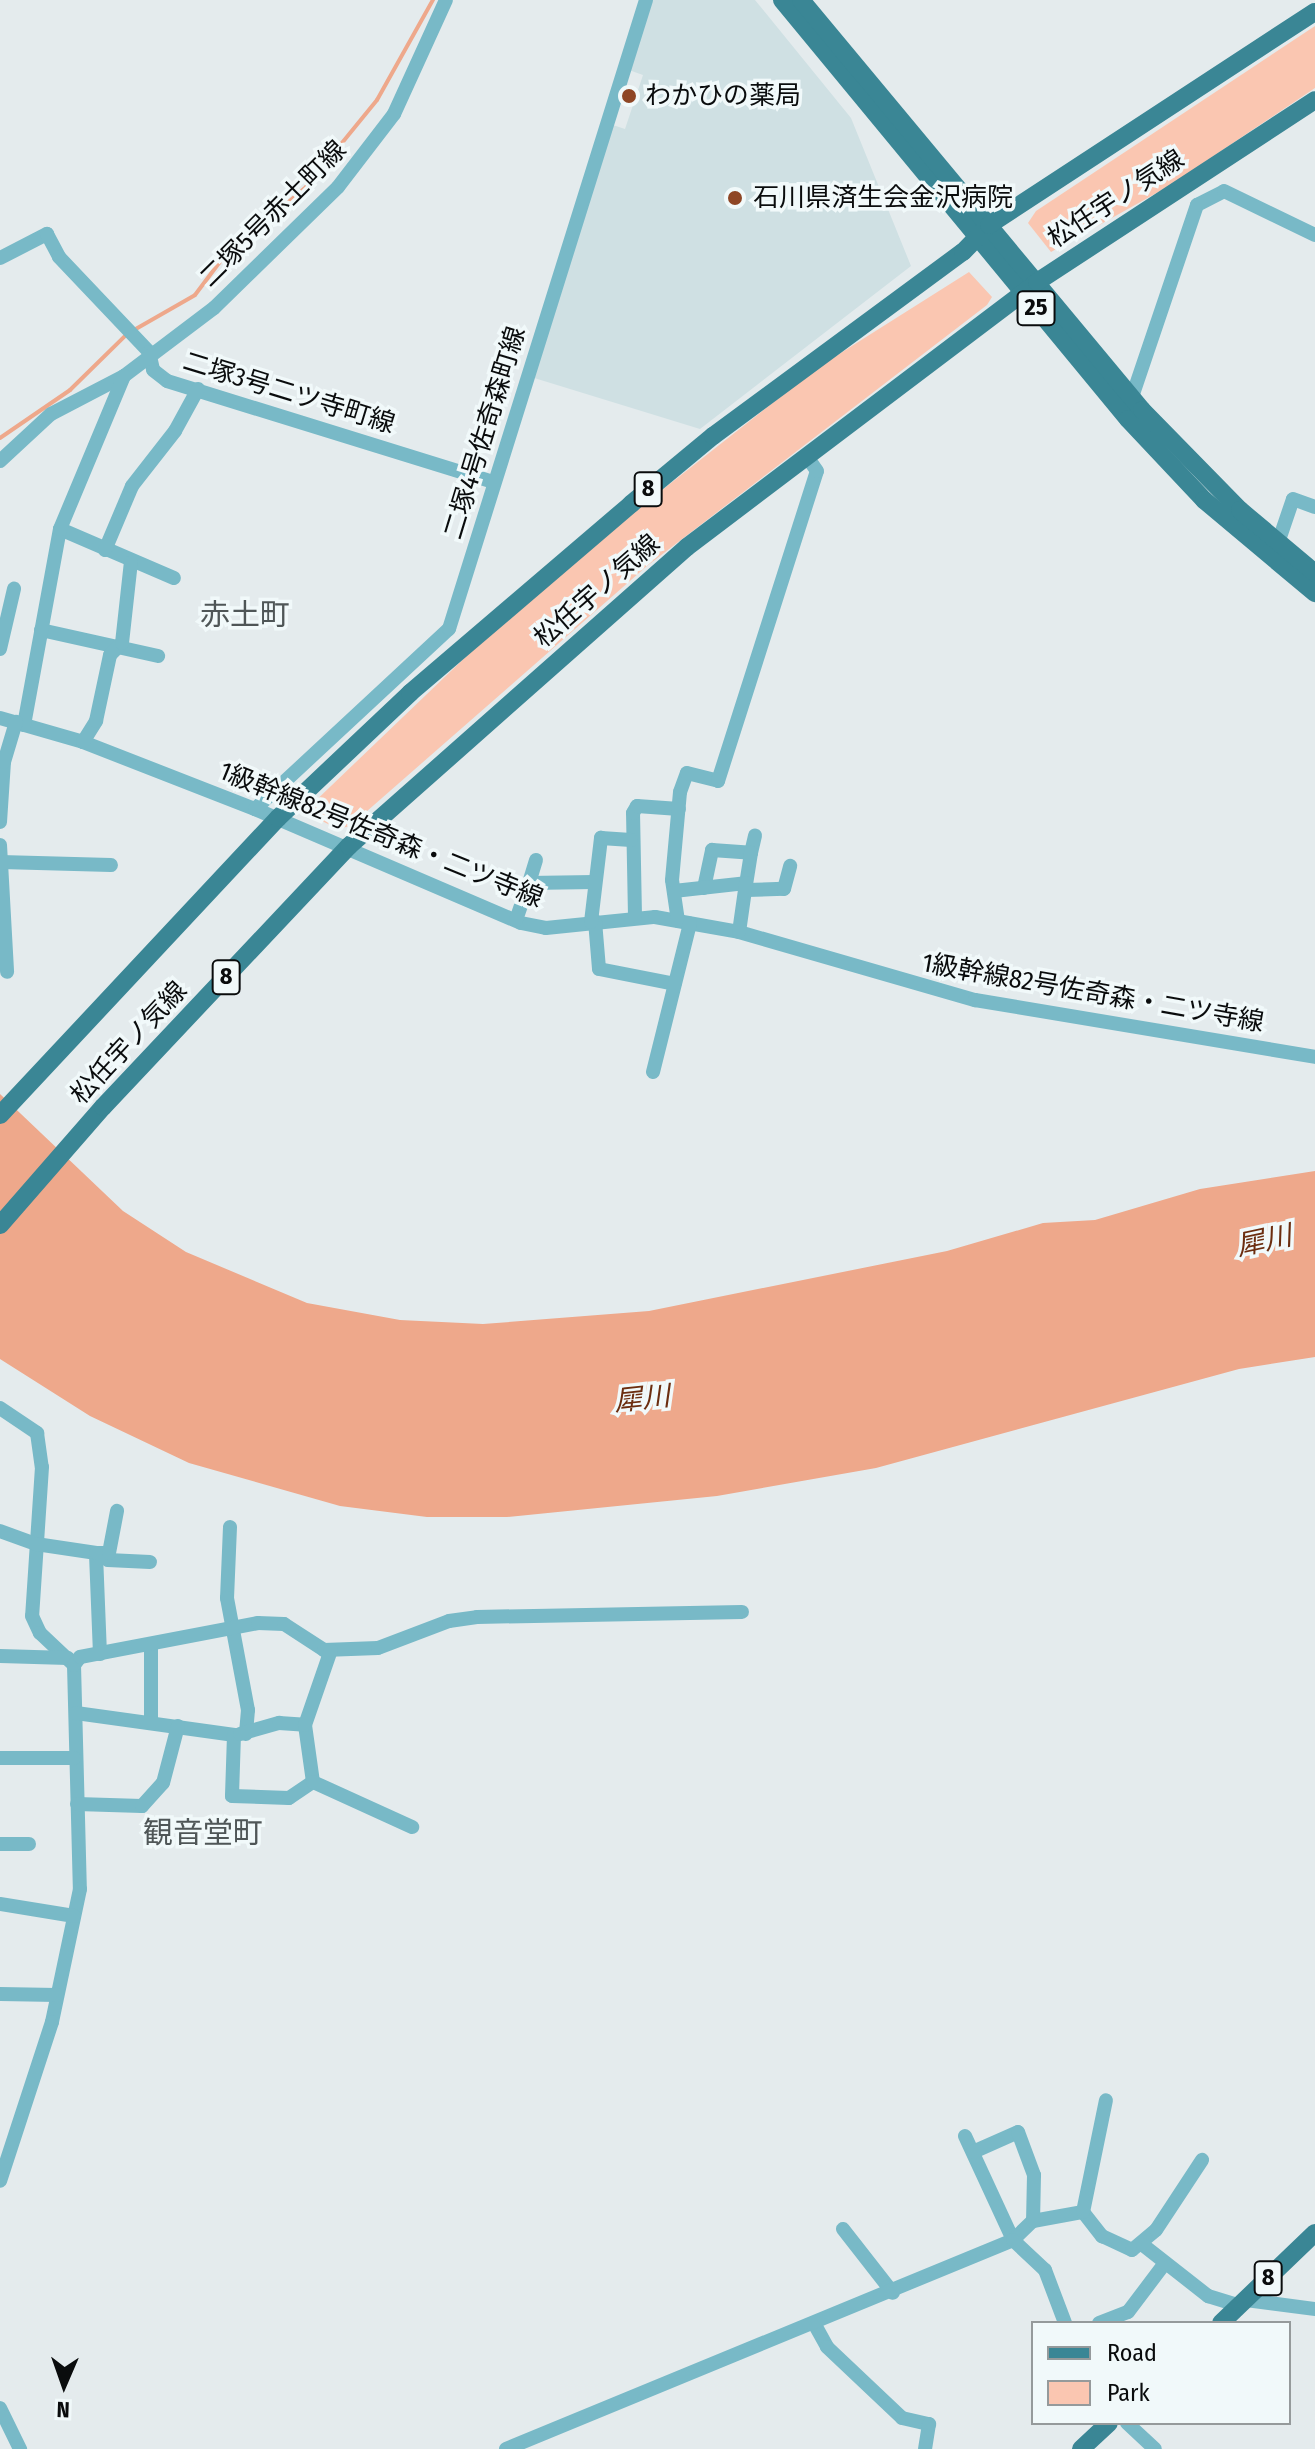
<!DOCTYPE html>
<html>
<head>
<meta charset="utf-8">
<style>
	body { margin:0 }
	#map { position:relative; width:1315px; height:2449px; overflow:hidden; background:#e4ebed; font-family:"Fira Sans Condensed","Noto Sans JP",sans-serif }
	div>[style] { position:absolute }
	.built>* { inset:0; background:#cfe0e3 }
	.green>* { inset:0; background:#fac6b1 }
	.forest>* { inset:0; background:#eea88b }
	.stream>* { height:4px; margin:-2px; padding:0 2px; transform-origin:2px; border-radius:2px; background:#eea88b }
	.minor>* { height:14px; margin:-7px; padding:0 7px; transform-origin:7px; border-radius:7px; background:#78b9c7 }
	.major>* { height:18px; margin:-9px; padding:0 9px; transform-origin:9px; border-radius:9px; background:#3a8695 }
	.dots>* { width:22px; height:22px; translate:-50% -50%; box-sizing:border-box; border:4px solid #f1f9fa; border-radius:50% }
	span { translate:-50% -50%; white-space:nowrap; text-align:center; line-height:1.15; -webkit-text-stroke:7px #f1f9fa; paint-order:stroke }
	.shield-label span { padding:2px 6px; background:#f1f9fa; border:2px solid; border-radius:6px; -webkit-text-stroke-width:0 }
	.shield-label { font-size:24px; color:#0a0c0d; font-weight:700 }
	.poi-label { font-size:26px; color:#0a0c0d }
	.left { translate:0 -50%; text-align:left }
	.street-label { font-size:26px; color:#0a0c0d }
	.water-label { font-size:28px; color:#6b2d0f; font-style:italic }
	.quarter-label { font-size:30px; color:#4f5657 }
	.legend { position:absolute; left:1031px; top:2321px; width:260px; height:104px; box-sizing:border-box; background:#f1f9fa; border:2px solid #959a9b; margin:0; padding:10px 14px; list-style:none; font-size:24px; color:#0a0c0d }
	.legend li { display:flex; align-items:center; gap:16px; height:40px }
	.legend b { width:40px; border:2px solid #959a9b }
	.north { position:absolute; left:24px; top:2345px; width:80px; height:80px; -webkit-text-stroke:6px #f1f9fa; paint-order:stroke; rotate:182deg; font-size:22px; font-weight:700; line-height:32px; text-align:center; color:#0a0c0d }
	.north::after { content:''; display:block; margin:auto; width:28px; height:36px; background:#0a0c0d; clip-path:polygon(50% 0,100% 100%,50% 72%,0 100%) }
</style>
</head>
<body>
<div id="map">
	<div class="built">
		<div style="clip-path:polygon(649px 0,755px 0,851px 118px,911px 266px,700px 429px,531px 377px,610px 124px,625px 129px,643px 75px,626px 69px)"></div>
	</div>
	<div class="green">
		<div style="clip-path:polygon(1315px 26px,1315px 88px,1169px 186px,1051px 252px,1028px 223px,1036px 211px)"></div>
		<div style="clip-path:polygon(969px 272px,992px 297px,987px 305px,647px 566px,350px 826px,338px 829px,308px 814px,307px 809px,475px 648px,638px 509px,817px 368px)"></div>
	</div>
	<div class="forest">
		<div style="clip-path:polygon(0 1094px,123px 1211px,186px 1252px,307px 1303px,400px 1320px,483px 1324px,649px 1311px,947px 1251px,1043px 1223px,1095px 1220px,1200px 1189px,1315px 1171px,1315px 1357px,1239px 1369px,876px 1468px,717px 1496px,507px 1517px,427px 1517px,340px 1506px,189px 1463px,90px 1416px,0 1359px)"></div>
	</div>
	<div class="stream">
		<div style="left:134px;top:330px;width:70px;rotate:-29.8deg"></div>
		<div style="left:195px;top:295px;width:45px;rotate:-53.1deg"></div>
		<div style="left:222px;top:259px;width:111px;rotate:-40.6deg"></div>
		<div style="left:306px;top:187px;width:112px;rotate:-50.8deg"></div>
		<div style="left:377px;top:100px;width:115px;rotate:-60.8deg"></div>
		<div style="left:0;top:438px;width:85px;rotate:-34.4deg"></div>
		<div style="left:70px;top:390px;width:78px;rotate:-44.5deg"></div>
	</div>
	<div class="minor">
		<div style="left:0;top:258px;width:53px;rotate:-27.1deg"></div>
		<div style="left:47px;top:234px;width:26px;rotate:62deg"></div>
		<div style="left:59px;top:257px;width:131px;rotate:46.5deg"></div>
		<div style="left:149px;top:352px;width:18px;rotate:77deg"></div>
		<div style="left:153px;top:370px;width:18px;rotate:38deg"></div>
		<div style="left:167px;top:381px;width:342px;rotate:17.2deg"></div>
		<div style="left:1132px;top:397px;width:203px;rotate:-71.3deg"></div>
		<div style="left:1197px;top:205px;width:30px;rotate:-27deg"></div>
		<div style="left:1224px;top:191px;width:101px;rotate:25.8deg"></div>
		<div style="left:0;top:461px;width:69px;rotate:-42.7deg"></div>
		<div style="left:51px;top:414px;width:82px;rotate:-27.5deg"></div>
		<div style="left:124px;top:376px;width:113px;rotate:-37.1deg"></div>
		<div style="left:214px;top:308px;width:173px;rotate:-44.3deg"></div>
		<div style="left:338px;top:187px;width:92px;rotate:-52.5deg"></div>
		<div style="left:394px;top:114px;width:125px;rotate:-65.5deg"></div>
		<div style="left:60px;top:529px;width:124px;rotate:23.3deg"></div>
		<div style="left:1278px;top:543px;width:46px;rotate:-71.2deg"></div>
		<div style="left:1293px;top:499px;width:23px;rotate:20deg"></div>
		<div style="left:105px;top:550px;width:69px;rotate:-67.1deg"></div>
		<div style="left:132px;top:486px;width:70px;rotate:-52deg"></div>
		<div style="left:175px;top:431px;width:48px;rotate:-61.3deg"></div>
		<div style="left:41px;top:630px;width:120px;rotate:12.5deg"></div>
		<div style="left:0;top:649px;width:62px;rotate:-76.9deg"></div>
		<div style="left:0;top:718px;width:86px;rotate:16.1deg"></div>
		<div style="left:83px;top:742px;width:185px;rotate:21.3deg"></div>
		<div style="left:255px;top:809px;width:289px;rotate:23.2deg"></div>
		<div style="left:521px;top:923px;width:25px;rotate:11deg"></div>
		<div style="left:546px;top:928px;width:110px;rotate:-5.8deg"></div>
		<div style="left:655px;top:917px;width:85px;rotate:10.1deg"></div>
		<div style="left:739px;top:932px;width:246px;rotate:16.1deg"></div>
		<div style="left:975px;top:1000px;width:345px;rotate:9.5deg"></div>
		<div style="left:24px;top:725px;width:199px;rotate:-79.6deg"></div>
		<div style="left:60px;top:529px;width:166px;rotate:-67.3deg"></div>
		<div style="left:83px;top:742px;width:25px;rotate:-58deg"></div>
		<div style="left:96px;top:721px;width:67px;rotate:-78deg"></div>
		<div style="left:110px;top:655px;width:17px;rotate:-45deg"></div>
		<div style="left:122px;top:643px;width:81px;rotate:-83.7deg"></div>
		<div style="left:255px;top:809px;width:265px;rotate:-42.9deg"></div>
		<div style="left:449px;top:629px;width:659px;rotate:-72.61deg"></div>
		<div style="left:0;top:822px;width:60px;rotate:-86.2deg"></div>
		<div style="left:4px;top:762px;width:42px;rotate:-73.3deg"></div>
		<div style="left:0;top:845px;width:127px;rotate:86.8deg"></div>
		<div style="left:751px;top:853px;width:18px;rotate:-77deg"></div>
		<div style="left:1px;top:862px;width:110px;rotate:1.6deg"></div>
		<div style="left:529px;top:883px;width:24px;rotate:-73deg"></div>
		<div style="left:704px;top:888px;width:39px;rotate:-78deg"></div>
		<div style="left:712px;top:850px;width:39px;rotate:4deg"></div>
		<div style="left:751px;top:853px;width:30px;rotate:99deg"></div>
		<div style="left:747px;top:890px;width:37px;rotate:-2deg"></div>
		<div style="left:784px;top:889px;width:24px;rotate:-75deg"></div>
		<div style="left:674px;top:891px;width:72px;rotate:-6.3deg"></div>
		<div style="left:746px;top:883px;width:49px;rotate:98.1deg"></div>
		<div style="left:635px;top:916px;width:103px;rotate:-91.1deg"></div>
		<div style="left:633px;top:813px;width:8px;rotate:-60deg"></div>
		<div style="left:637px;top:806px;width:42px;rotate:4.1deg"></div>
		<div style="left:516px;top:920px;width:39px;rotate:-71deg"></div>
		<div style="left:529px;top:883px;width:65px;rotate:-0.9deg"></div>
		<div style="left:595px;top:921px;width:48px;rotate:85.2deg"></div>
		<div style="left:599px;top:969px;width:77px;rotate:11.2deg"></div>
		<div style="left:678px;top:921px;width:41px;rotate:-98.3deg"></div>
		<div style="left:672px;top:880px;width:88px;rotate:-84.8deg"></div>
		<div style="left:680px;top:792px;width:20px;rotate:-70deg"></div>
		<div style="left:687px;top:773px;width:32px;rotate:14deg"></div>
		<div style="left:718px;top:781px;width:325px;rotate:-72.3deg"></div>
		<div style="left:817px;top:471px;width:19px;rotate:-125deg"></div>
		<div style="left:591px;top:922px;width:85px;rotate:-83.2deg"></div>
		<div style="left:601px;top:838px;width:30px;rotate:4deg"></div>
		<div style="left:653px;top:1072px;width:153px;rotate:-76deg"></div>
		<div style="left:0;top:1408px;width:45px;rotate:34deg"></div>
		<div style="left:37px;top:1433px;width:34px;rotate:82deg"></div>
		<div style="left:42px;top:1467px;width:149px;rotate:93.8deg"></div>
		<div style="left:32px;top:1616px;width:19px;rotate:65deg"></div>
		<div style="left:40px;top:1633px;width:47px;rotate:43.3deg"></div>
		<div style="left:74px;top:1665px;width:224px;rotate:88.5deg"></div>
		<div style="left:80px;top:1889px;width:136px;rotate:101.9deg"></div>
		<div style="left:52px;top:2022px;width:167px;rotate:108.1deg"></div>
		<div style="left:230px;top:1527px;width:71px;rotate:92.4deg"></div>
		<div style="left:227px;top:1598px;width:114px;rotate:79.4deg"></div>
		<div style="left:248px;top:1710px;width:24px;rotate:95deg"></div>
		<div style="left:0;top:1531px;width:38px;rotate:20deg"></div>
		<div style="left:36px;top:1544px;width:61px;rotate:8.5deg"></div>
		<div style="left:109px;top:1553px;width:7px;rotate:98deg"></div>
		<div style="left:108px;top:1560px;width:42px;rotate:2.7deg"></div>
		<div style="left:151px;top:1647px;width:76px;rotate:90deg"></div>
		<div style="left:100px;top:1654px;width:101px;rotate:-92.3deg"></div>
		<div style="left:96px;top:1553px;width:13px"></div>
		<div style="left:109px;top:1553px;width:43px;rotate:-79.2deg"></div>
		<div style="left:0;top:1656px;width:68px;rotate:1.7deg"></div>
		<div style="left:74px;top:1665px;width:10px;rotate:-53deg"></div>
		<div style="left:80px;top:1657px;width:181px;rotate:-10.8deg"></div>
		<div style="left:258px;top:1623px;width:26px;rotate:2deg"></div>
		<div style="left:284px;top:1624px;width:48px;rotate:33deg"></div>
		<div style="left:324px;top:1650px;width:54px;rotate:-2.1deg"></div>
		<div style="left:378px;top:1648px;width:76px;rotate:-20.8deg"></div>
		<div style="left:449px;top:1621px;width:28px;rotate:-8deg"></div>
		<div style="left:477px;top:1617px;width:265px;rotate:-1.1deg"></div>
		<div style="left:76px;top:1713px;width:160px;rotate:7.9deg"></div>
		<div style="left:234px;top:1735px;width:61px;rotate:91.9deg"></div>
		<div style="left:232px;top:1796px;width:57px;rotate:2deg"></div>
		<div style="left:289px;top:1798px;width:29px;rotate:-34deg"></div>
		<div style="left:240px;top:1734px;width:41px;rotate:-15.8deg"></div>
		<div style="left:279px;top:1723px;width:26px;rotate:4deg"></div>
		<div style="left:0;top:1758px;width:74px"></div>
		<div style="left:313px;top:1782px;width:58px;rotate:-98deg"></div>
		<div style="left:305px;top:1725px;width:79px;rotate:-70.9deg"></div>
		<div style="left:313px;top:1782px;width:109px;rotate:24.4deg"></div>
		<div style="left:77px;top:1804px;width:65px;rotate:1.8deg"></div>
		<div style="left:142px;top:1806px;width:31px;rotate:-48deg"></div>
		<div style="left:163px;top:1783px;width:59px;rotate:-75.3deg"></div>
		<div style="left:0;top:1844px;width:29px"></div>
		<div style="left:0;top:1904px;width:75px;rotate:9.2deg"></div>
		<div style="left:0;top:1994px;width:57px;rotate:1deg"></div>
		<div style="left:965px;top:2136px;width:115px;rotate:65.2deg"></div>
		<div style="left:1013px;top:2240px;width:28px;rotate:-44deg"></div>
		<div style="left:1033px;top:2221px;width:51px;rotate:-10.2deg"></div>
		<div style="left:1083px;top:2212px;width:31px;rotate:52deg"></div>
		<div style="left:1102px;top:2236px;width:33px;rotate:25deg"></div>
		<div style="left:1132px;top:2250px;width:31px;rotate:-40deg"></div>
		<div style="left:1156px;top:2230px;width:84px;rotate:-56.7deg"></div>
		<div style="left:973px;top:2152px;width:49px;rotate:-24deg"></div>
		<div style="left:1018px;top:2132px;width:46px;rotate:69.6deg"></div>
		<div style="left:1034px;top:2175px;width:46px;rotate:91.2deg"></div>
		<div style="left:1083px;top:2212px;width:114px;rotate:-78.4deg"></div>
		<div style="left:843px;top:2229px;width:81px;rotate:52deg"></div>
		<div style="left:1143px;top:2245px;width:83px;rotate:38.1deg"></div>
		<div style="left:1208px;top:2296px;width:34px;rotate:17deg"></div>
		<div style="left:1246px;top:2300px;width:70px;rotate:7.4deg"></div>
		<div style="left:1099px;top:2323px;width:31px;rotate:-21deg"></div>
		<div style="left:1128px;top:2312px;width:61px;rotate:-52.9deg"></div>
		<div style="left:815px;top:2325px;width:25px;rotate:61deg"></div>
		<div style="left:827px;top:2347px;width:103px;rotate:43.4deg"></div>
		<div style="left:902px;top:2418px;width:28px;rotate:13deg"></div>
		<div style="left:929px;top:2424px;width:25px;rotate:99deg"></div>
		<div style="left:0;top:2408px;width:46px;rotate:64deg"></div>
		<div style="left:1127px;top:2423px;width:38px;rotate:43deg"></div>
		<div style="left:506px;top:2449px;width:548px;rotate:-22.4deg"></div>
		<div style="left:1013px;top:2240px;width:44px;rotate:43.2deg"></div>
		<div style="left:1045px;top:2270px;width:57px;rotate:69.3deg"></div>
	</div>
	<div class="major">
		<div style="left:782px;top:0;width:543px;rotate:50.45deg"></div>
		<div style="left:1128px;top:419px;width:111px;rotate:46.8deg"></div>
		<div style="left:1204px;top:500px;width:145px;rotate:40deg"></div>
		<div style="left:801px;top:0;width:533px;rotate:50.25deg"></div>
		<div style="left:1142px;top:410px;width:140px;rotate:45.6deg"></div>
		<div style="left:1240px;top:510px;width:98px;rotate:40deg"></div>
		<div style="left:0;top:1115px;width:407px;rotate:-46.9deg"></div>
		<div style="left:278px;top:818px;width:182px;rotate:-43.4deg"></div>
		<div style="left:410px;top:693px;width:291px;rotate:-40.5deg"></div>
		<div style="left:631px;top:504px;width:107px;rotate:-39.7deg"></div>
		<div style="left:713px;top:436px;width:310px;rotate:-36.4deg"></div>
		<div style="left:963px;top:252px;width:37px;rotate:-46deg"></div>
		<div style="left:989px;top:225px;width:389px;rotate:-33.2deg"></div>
		<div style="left:0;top:1225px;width:157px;rotate:-48.9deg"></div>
		<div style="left:103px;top:1107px;width:359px;rotate:-46.7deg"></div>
		<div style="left:349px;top:846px;width:451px;rotate:-41.5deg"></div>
		<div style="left:687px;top:547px;width:439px;rotate:-37.1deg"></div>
		<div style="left:1037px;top:282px;width:332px;rotate:-33.2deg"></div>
		<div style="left:1221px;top:2323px;width:130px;rotate:-43.8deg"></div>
		<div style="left:1081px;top:2449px;width:38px;rotate:-43deg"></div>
	</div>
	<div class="dots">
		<div style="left:629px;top:96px;background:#8e4625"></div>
		<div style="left:735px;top:198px;background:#8e4625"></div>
	</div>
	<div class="shield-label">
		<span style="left:1036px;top:308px">25</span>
		<span style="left:648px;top:489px">8</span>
		<span style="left:226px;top:977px">8</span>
		<span style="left:1268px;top:2278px">8</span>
	</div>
	<div class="poi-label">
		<span class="left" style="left:645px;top:96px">わかひの薬局</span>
		<span class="left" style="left:753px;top:198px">石川県済生会金沢病院</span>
	</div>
	<div class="street-label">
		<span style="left:1116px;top:199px;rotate:-33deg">松任宇ノ気線</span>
		<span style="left:273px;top:214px;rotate:-45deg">二塚5号赤土町線</span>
		<span style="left:289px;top:393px;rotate:17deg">二塚3号二ツ寺町線</span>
		<span style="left:485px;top:433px;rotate:-73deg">二塚4号佐奇森町線</span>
		<span style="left:597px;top:591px;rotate:-41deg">松任宇ノ気線</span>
		<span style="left:381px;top:835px;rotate:22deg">1級幹線82号佐奇森・二ツ寺線</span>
		<span style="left:1093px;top:993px;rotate:10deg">1級幹線82号佐奇森・二ツ寺線</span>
		<span style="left:129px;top:1043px;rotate:-47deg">松任宇ノ気線</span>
	</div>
	<div class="water-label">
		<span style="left:1264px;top:1241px;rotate:-12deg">犀川</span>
		<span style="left:642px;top:1399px;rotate:-6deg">犀川</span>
	</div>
	<div class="quarter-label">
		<span style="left:245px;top:615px">赤土町</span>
		<span style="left:203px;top:1833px">観音堂町</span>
	</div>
	<ul class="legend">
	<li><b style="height:10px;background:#3a8695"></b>Road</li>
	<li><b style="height:22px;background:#fac6b1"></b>Park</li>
	</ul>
	<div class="north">N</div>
</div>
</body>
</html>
